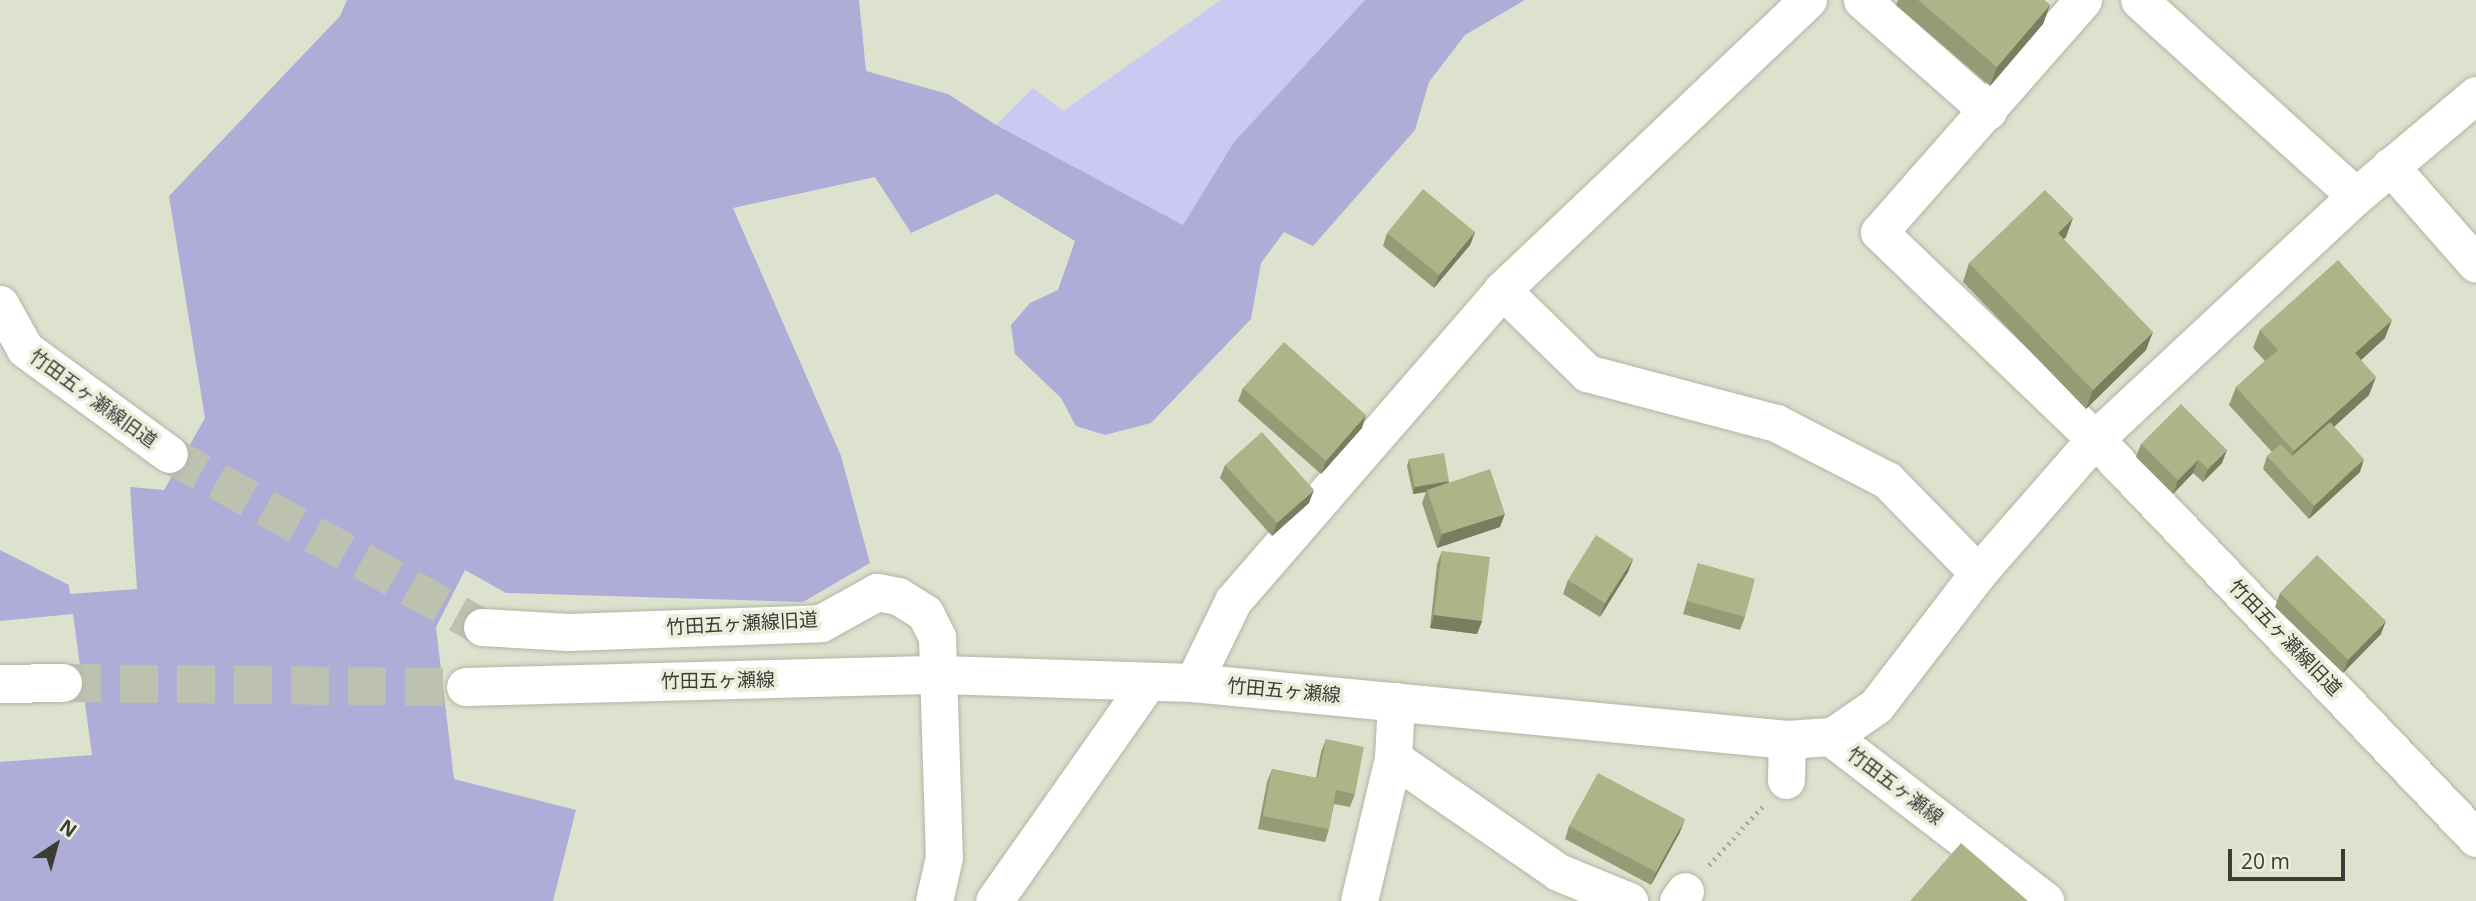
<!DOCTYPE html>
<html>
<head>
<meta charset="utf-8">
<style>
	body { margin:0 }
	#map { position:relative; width:2476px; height:901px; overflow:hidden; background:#dde2cf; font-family:"Open Sans","Noto Sans JP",sans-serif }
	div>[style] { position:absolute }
	.green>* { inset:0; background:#cbc8f2 }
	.forest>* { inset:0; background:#b0acd8 }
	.minor-tunnel>* { height:37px; margin-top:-18.5px; transform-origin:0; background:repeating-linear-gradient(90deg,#bcc1b0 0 37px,transparent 0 55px) }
	.major-tunnel>* { height:38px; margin-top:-19px; transform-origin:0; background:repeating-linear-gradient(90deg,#bcc1b0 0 38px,transparent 0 57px) }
	.path>* { height:4.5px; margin-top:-2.25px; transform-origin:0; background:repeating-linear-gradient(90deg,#a4a899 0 2px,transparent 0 7px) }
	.roads { filter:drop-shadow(0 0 2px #b1b5a3) drop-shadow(0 0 2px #b1b5a3) }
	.minor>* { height:37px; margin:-18.5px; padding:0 18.5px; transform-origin:18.5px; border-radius:18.5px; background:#fff }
	.major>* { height:38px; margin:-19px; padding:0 19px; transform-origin:19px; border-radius:19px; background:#fff }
	.wall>* { inset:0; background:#939c75 }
	.shaded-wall>* { inset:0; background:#787f5f }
	.building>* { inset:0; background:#abb588 }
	span { translate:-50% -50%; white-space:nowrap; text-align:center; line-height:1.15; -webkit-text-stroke:7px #eaefdc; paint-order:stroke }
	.street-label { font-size:19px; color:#3a3c35 }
	.north { position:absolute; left:21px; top:810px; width:70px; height:70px; -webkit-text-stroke:5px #eaefdc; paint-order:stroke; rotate:36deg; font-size:19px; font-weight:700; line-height:28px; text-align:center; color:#3a3c35 }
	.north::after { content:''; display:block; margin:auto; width:24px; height:32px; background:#3a3c35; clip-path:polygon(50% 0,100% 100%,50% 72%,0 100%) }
	.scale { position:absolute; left:2228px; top:849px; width:117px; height:32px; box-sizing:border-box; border:4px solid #3a3c35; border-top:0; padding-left:9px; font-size:21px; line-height:24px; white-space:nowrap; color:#3a3c35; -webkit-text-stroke:5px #eaefdc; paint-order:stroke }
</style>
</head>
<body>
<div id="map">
	<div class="green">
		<div style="clip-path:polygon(1221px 0,1365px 0,1234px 142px,1183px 225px,996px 125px,1033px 88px,1063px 111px)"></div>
	</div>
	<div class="forest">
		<div style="clip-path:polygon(347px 0,859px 0,866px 71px,948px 94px,996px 125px,1183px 225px,1234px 142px,1365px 0,1525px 0,1465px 35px,1429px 82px,1415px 130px,1313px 246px,1284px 232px,1261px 263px,1251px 319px,1151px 423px,1105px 435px,1076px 426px,1061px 398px,1015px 354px,1011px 325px,1030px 303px,1058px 290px,1075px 241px,997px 194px,911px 233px,875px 177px,733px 208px,841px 456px,870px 563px,803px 602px,506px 593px,465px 570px,436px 627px,454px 779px,576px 810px,553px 901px,0 901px,0 762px,92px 755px,73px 614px,0 621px,0 550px,69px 585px,70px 594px,137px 589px,130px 487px,164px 490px,205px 418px,169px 196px,340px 16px)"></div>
	</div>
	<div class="minor-tunnel">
		<div style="left:169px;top:454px;width:358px;rotate:28.9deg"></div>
	</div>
	<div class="major-tunnel">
		<div style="left:63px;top:683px;width:403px;rotate:0.6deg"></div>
	</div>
	<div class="path">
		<div style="left:1709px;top:865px;width:79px;rotate:-47.6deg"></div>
	</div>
	<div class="roads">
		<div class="minor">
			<div style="left:1862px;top:0;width:168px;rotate:41.4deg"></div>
			<div style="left:2083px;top:0;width:309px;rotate:131.3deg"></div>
			<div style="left:1879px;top:232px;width:299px;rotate:43.8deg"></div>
			<div style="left:2095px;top:439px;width:552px;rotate:46.32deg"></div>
			<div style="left:2139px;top:0;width:292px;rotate:42.1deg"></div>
			<div style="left:2390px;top:166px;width:130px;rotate:48.7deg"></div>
			<div style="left:1502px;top:290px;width:119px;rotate:44.3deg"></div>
			<div style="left:1587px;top:373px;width:196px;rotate:14.8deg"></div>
			<div style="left:1776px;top:423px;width:125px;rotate:27.2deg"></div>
			<div style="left:1887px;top:480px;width:130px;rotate:45.6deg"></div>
			<div style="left:0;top:304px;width:51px;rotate:60.9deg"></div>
			<div style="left:25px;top:349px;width:178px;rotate:36.1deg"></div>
			<div style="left:482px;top:627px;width:86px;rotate:3.3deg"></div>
			<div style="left:568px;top:632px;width:253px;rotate:-2deg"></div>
			<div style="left:821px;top:623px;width:64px;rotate:-29deg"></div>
			<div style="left:877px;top:592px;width:21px;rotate:11deg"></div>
			<div style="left:898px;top:596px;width:32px;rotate:32deg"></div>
			<div style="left:925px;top:613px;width:27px;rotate:63deg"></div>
			<div style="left:937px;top:637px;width:220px;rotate:88.2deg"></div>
			<div style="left:944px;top:857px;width:45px;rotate:102.8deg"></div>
			<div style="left:1193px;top:683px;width:91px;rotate:-64deg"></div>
			<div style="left:1233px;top:601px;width:411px;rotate:-49.1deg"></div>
			<div style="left:1502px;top:290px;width:422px;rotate:-43.5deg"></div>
			<div style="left:1396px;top:701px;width:57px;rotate:93deg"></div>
			<div style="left:1393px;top:758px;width:201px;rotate:34.6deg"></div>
			<div style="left:1558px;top:872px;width:77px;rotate:22.2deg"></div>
			<div style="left:1831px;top:737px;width:55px;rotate:-34.6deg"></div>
			<div style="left:1876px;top:706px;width:168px;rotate:-52.5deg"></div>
			<div style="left:1978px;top:573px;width:178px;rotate:-48.9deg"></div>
			<div style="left:2095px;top:439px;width:357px;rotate:-43deg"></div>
			<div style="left:2356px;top:196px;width:157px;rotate:-40.1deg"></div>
			<div style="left:1786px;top:780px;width:40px;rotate:-88.6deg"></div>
			<div style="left:994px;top:901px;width:268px;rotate:-54.9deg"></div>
			<div style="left:1359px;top:901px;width:147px;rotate:-76.6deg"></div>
			<div style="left:1678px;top:901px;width:12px;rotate:-55deg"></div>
		</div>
		<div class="major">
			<div style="left:0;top:684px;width:63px;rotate:-0.9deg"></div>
			<div style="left:466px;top:687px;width:472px;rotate:-1.5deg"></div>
			<div style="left:938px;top:675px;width:255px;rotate:1.8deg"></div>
			<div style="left:1193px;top:683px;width:597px;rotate:5.48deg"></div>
			<div style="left:1787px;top:740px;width:44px;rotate:-3.9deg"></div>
			<div style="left:1831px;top:737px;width:270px;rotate:37.5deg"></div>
		</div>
	</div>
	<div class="wall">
		<div style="clip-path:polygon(1898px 0,2044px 0,2050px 5px,2043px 24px,1990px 86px,1896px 5px)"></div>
		<div style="clip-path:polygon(1475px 232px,1470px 245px,1434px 288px,1383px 246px,1387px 233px)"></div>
		<div style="clip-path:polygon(2066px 237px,2063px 239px,2146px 350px,2086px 409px,1963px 282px,1969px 263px)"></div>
		<div style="clip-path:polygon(2260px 330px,2385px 338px,2361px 360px,2369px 395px,2334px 427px,2360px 472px,2309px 519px,2263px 469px,2267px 456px,2272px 452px,2229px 405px,2236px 387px,2265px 361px,2253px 348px)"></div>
		<div style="clip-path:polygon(1243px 388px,1362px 428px,1321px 474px,1238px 401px)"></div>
		<div style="clip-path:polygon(2141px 444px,2222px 463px,2203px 482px,2193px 473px,2173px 494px,2136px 457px)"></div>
		<div style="clip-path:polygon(1409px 459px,1449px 483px,1500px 527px,1437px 548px,1422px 503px,1426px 492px,1413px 494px,1407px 466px)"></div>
		<div style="clip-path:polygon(1225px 465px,1309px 503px,1272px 536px,1220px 478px)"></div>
		<div style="clip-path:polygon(1442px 551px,1482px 621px,1477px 634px,1430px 628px,1437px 564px)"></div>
		<div style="clip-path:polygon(1633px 559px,1628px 572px,1600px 617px,1563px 594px,1568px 580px)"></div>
		<div style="clip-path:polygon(1698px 563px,1745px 617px,1740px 630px,1683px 614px)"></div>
		<div style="clip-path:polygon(2280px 593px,2381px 634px,2343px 673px,2275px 607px)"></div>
		<div style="clip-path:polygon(1326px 739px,1355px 794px,1350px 807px,1334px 804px,1329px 829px,1325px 842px,1258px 829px,1267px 782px,1272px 769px,1316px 778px,1321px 752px)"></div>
		<div style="clip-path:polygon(1569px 826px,1680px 832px,1651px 885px,1565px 839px)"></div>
	</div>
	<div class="shaded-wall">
		<div style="clip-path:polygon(2050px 5px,2043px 24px,1990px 86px,1997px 67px)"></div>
		<div style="clip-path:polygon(2073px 218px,2066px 237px,2051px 252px,2058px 233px)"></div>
		<div style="clip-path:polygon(1475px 232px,1470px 245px,1434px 288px,1439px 275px)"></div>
		<div style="clip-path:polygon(2392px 320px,2385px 338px,2348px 372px,2355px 353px)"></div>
		<div style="clip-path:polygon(2153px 332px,2146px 350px,2086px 409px,2093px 390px)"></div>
		<div style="clip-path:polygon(2376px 377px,2369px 395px,2287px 469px,2294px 451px)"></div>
		<div style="clip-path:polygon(1366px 415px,1362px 428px,1321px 474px,1326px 461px)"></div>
		<div style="clip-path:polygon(2227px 450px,2222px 463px,2203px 482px,2208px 469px)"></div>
		<div style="clip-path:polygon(2364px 459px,2360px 472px,2309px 519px,2314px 506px)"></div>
		<div style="clip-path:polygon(2198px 460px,2193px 473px,2173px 494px,2178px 480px)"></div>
		<div style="clip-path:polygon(1449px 481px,1447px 488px,1427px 490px,1426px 492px,1413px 494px,1415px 487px)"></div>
		<div style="clip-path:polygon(1314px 490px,1309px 503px,1272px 536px,1277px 523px)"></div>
		<div style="clip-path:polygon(1505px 514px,1500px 527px,1437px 548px,1442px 534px)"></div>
		<div style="clip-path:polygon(1633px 559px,1628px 572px,1600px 617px,1605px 603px)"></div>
		<div style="clip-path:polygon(1434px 615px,1482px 621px,1477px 634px,1430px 628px)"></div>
		<div style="clip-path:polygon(2386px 621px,2381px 634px,2343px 673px,2348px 660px)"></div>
		<div style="clip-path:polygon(1685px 819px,1680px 832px,1651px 885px,1656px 872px)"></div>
	</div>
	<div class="building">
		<div style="clip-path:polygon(1918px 0,2044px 0,2050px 5px,1997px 67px)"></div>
		<div style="clip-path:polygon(1423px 189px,1475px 232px,1439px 275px,1387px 233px)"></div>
		<div style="clip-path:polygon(2045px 190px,2073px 218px,2058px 233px,2153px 332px,2093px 390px,1969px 263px)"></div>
		<div style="clip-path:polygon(2338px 260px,2392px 320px,2355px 353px,2376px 377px,2294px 451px,2236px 387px,2278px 350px,2260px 330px)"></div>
		<div style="clip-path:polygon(1284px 342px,1366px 415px,1326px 461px,1243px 388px)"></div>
		<div style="clip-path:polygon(2181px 404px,2227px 450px,2208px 469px,2198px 460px,2178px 480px,2141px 444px)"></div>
		<div style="clip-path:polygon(2330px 422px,2364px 459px,2314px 506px,2267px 456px,2281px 444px,2292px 456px)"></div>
		<div style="clip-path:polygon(1262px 432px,1314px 490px,1277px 523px,1225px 465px)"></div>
		<div style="clip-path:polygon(1444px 453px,1449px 481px,1415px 487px,1409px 459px)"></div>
		<div style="clip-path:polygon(1490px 469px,1505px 514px,1442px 534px,1427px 490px)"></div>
		<div style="clip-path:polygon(1596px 535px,1633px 559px,1605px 603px,1568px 580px)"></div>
		<div style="clip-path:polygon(1442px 551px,1490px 557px,1482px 621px,1434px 615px)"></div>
		<div style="clip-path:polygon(2317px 555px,2386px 621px,2348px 660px,2280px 593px)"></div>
		<div style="clip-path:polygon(1698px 563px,1755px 579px,1745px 617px,1687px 601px)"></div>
		<div style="clip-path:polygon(1326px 739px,1364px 747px,1355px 794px,1336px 790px,1329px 829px,1263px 816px,1272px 769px,1318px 778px)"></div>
		<div style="clip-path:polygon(1598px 773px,1685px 819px,1656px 872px,1569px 826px)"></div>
		<div style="clip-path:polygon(1961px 843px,2028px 901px,1910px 901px)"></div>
	</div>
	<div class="street-label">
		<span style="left:93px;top:399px;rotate:36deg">竹田五ヶ瀬線旧道</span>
		<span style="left:742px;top:624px;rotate:-3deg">竹田五ヶ瀬線旧道</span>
		<span style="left:2285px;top:638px;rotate:46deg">竹田五ヶ瀬線旧道</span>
		<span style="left:718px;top:681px;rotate:-1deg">竹田五ヶ瀬線</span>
		<span style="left:1284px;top:691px;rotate:5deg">竹田五ヶ瀬線</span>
		<span style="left:1895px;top:786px;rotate:37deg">竹田五ヶ瀬線</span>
	</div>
	<div class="north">N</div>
	<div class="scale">20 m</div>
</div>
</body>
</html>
